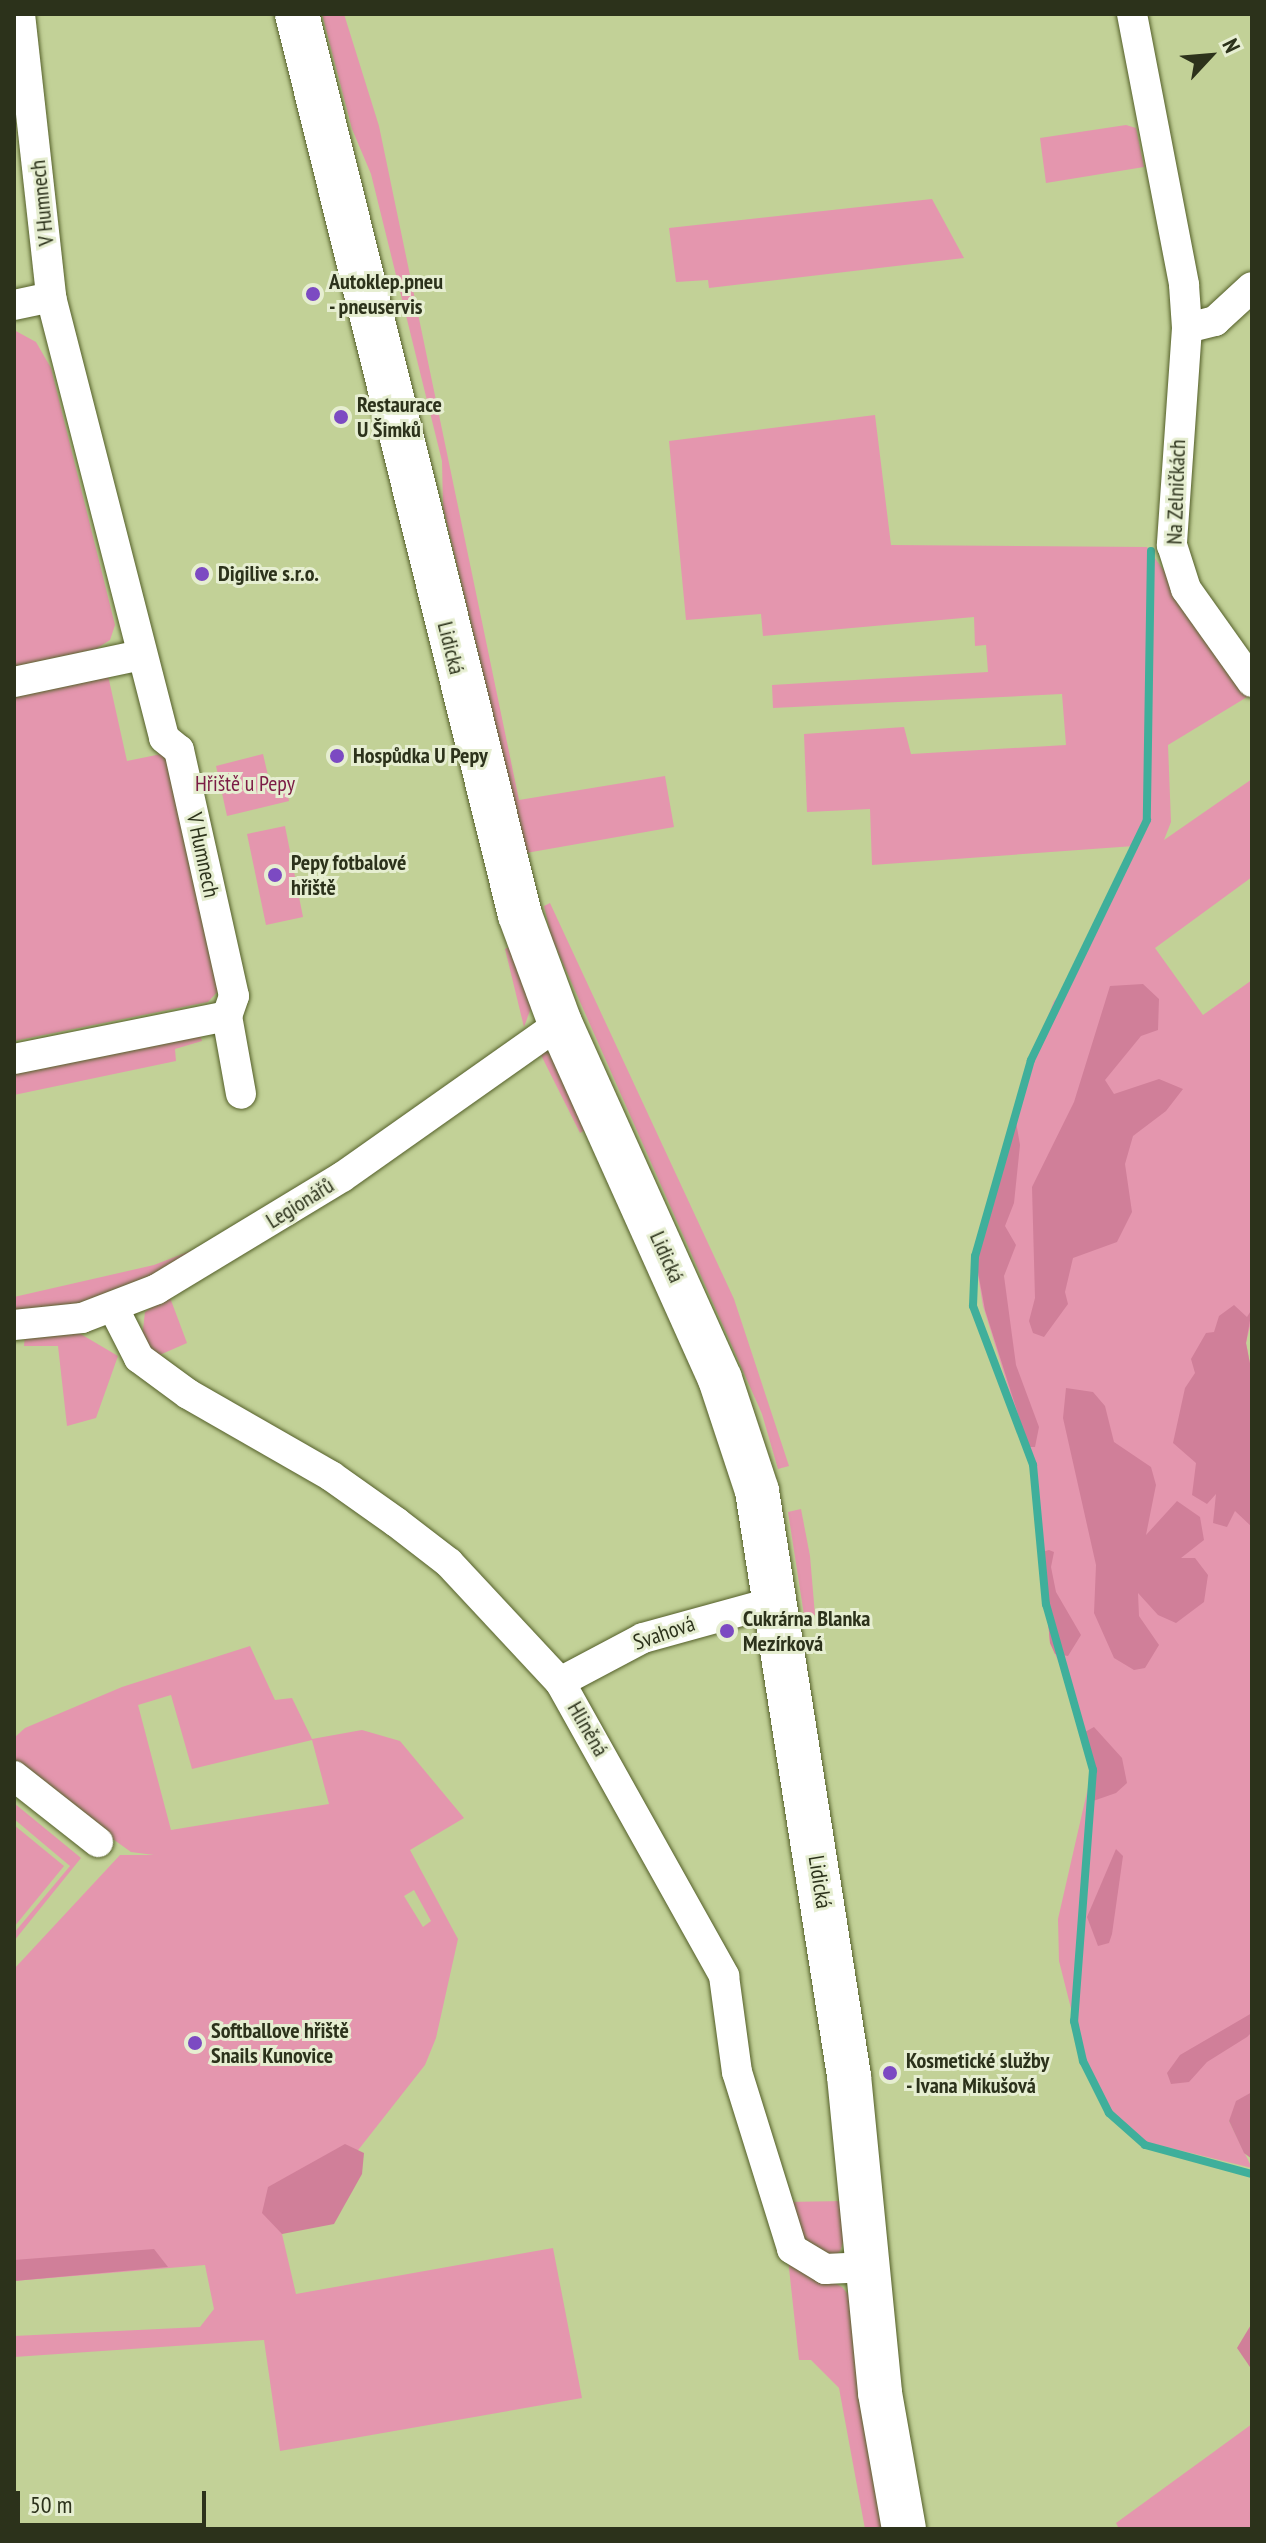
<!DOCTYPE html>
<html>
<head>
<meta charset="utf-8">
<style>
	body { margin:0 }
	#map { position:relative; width:1266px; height:2543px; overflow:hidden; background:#c2d197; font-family:"PT Sans Narrow",sans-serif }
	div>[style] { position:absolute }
	.green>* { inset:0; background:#e496ae }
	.forest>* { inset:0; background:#d07f99 }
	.stream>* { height:8px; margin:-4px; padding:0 4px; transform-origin:4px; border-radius:4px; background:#3faf9b }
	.roads { filter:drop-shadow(0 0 2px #545f29) drop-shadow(0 0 2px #545f29) }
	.street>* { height:30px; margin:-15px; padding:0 15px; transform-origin:15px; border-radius:15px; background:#fff }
	.secondary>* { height:44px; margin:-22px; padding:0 22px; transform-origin:22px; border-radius:22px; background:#fff }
	.dots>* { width:22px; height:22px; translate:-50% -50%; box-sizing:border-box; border:4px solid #e6eed1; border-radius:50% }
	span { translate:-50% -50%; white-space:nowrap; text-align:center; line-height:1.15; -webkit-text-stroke:6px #e6eed1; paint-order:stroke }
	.street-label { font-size:22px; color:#2c321b }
	.poi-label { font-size:22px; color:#2c321b; font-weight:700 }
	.left { translate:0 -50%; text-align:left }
	.park-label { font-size:22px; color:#7c1c45 }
	.frame { position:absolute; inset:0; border:16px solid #2c321b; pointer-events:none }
	.north { position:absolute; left:1170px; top:16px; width:80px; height:80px; -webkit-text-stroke:6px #e6eed1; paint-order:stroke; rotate:64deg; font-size:22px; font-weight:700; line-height:32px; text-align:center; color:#2c321b }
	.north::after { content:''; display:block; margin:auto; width:28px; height:36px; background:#2c321b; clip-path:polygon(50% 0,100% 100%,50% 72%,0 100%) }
	.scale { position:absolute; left:16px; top:2491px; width:190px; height:36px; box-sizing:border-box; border:4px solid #2c321b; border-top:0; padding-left:10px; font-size:24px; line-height:28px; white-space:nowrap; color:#2c321b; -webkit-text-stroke:6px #e6eed1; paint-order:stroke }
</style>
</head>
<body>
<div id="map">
	<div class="green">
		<div style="clip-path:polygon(322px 14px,344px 14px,379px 126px,519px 800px,665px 776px,674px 827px,526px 853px,443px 507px,442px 461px,371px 174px,352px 129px)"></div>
		<div style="clip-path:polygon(1126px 125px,1136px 128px,1144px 167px,1046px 183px,1040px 138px)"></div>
		<div style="clip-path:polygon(932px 199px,964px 258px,709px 288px,708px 280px,676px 282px,669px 228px)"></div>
		<div style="clip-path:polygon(14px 330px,36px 342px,51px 368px,115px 625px,110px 640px,96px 649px,14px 667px)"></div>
		<div style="clip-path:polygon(875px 415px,891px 545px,1147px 547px,1252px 694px,1168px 745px,1171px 822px,1164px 840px,1252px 779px,1252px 877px,1155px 948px,1203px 1015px,1252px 980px,1252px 1318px,1246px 1343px,1252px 1374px,1252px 2093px,1229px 2121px,1252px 2168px,1138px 2140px,1112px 2117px,1085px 2064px,1059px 1961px,1058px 1919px,1092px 1770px,1079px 1707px,1050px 1643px,1033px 1467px,983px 1306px,975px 1257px,1031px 1060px,1054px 1001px,1072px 982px,1134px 846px,872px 865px,870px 809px,807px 812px,804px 734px,904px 727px,911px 754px,1066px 745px,1062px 694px,773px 708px,772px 685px,988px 672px,986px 645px,975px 646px,974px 617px,763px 636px,761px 614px,686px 620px,669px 441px)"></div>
		<div style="clip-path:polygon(107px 671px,127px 761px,171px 752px,219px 990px,208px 1002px,14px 1041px,14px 689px)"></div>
		<div style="clip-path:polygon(263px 754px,270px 784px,285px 781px,289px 801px,227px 816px,216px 766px)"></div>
		<div style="clip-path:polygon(285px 826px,303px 917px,266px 925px,247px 834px)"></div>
		<div style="clip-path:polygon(550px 903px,734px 1299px,789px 1466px,778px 1469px,762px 1414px,551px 936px,544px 906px)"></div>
		<div style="clip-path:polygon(509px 947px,532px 1005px,524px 1027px,505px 949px)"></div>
		<div style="clip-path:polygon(199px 1033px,202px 1041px,175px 1049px,176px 1061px,14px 1095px,14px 1065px)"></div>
		<div style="clip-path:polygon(551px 1050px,590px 1127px,580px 1133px,539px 1051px)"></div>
		<div style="clip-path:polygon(208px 1244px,110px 1299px,14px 1313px,14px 1297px,154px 1265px)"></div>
		<div style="clip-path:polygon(169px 1295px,187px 1343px,155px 1357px,142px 1338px,145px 1312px)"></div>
		<div style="clip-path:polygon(25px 1333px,79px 1333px,118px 1356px,96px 1418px,67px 1426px,58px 1346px,24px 1346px)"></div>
		<div style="clip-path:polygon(801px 1509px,810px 1556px,815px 1615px,804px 1615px,788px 1512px)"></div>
		<div style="clip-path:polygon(evenodd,250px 1646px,275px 1700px,292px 1698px,312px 1739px,362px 1730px,400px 1741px,464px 1818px,410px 1850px,458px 1939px,436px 2038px,425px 2065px,311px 2210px,282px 2234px,296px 2294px,553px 2248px,582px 2398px,280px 2451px,264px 2340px,14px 2357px,14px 2336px,200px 2327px,214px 2309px,205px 2265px,14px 2281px,14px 1969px,120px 1855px,154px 1855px,131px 1852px,14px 1768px,14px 1738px,25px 1728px,122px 1687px,250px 1646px,171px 1695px,192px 1769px,312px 1740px,329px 1804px,171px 1830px,138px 1705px,171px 1695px,250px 1646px,414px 1890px,431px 1921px,423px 1927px,404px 1896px,414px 1890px)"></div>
		<div style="clip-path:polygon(14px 1803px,81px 1858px,14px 1941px,14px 1933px,70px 1866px,14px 1819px)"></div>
		<div style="clip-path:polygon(14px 1825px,64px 1866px,14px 1927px)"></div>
		<div style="clip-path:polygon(845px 2201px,846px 2234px,840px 2251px,832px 2259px,809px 2251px,785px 2202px)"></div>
		<div style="clip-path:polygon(788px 2259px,842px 2287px,855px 2303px,889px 2529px,865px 2529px,839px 2388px,811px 2360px,799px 2360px)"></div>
		<div style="clip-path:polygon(1252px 2424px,1252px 2529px,1119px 2529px,1116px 2523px)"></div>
	</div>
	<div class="forest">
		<div style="clip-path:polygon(1143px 984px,1159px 999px,1158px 1030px,1141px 1036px,1105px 1080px,1114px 1094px,1159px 1079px,1183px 1089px,1166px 1111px,1133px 1136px,1125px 1164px,1132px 1212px,1117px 1242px,1073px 1258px,1065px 1292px,1068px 1304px,1044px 1337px,1033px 1333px,1029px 1321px,1035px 1298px,1032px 1187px,1074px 1102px,1110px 986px)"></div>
		<div style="clip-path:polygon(1015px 1116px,1020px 1145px,1014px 1203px,1005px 1226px,1016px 1245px,1004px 1276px,1016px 1365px,1039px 1427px,1035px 1447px,1029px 1447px,1025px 1436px,985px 1310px,975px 1256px)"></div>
		<div style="clip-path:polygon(1234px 1305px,1247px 1317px,1252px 1309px,1246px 1343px,1252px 1374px,1252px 1527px,1235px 1511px,1227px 1527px,1213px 1523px,1216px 1494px,1207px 1504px,1192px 1495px,1196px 1463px,1173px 1443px,1185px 1388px,1195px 1373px,1191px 1359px,1206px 1333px,1214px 1332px,1219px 1316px)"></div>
		<div style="clip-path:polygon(1066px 1388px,1093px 1392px,1105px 1406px,1114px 1442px,1151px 1467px,1156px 1485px,1146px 1535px,1177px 1501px,1200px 1517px,1204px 1540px,1181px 1558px,1195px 1558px,1208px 1575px,1204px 1602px,1176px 1623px,1158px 1615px,1138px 1593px,1139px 1616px,1159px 1645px,1145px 1668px,1134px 1670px,1114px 1658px,1094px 1613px,1096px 1565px,1063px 1418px)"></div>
		<div style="clip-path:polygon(1049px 1550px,1054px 1552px,1051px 1567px,1056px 1592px,1081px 1635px,1068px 1656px,1055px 1654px,1050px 1643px,1042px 1552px)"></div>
		<div style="clip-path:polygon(1094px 1727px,1122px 1758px,1127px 1783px,1116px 1793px,1093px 1801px,1087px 1799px,1093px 1774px,1085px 1732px)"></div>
		<div style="clip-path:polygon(1116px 1849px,1123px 1856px,1112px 1934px,1109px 1943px,1098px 1946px,1087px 1917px)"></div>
		<div style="clip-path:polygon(1252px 2013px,1252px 2032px,1247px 2037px,1207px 2062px,1189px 2082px,1171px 2084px,1167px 2073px,1180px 2055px)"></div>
		<div style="clip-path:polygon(1252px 2092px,1252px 2159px,1244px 2153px,1229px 2121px,1236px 2101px)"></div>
		<div style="clip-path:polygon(345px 2144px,364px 2153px,362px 2174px,334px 2224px,282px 2234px,262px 2213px,268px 2187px)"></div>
		<div style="clip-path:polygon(154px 2249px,168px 2267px,14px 2281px,14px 2260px)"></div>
		<div style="clip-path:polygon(1252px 2323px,1252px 2370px,1237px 2348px)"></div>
	</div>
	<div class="stream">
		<div style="left:1151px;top:551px;width:269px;rotate:90.9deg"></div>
		<div style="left:1147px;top:820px;width:267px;rotate:115.8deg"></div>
		<div style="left:1031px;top:1060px;width:204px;rotate:105.9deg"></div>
		<div style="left:975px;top:1256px;width:50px;rotate:92.3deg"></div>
		<div style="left:973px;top:1306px;width:170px;rotate:69.3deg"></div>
		<div style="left:1033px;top:1465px;width:140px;rotate:84.7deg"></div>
		<div style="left:1046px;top:1604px;width:173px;rotate:74.2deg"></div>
		<div style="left:1093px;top:1770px;width:252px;rotate:94.3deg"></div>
		<div style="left:1074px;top:2021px;width:41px;rotate:77.3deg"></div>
		<div style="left:1083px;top:2061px;width:58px;rotate:63.4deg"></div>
		<div style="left:1109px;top:2113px;width:48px;rotate:41.6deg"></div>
		<div style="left:1145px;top:2145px;width:111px;rotate:15.2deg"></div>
	</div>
	<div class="roads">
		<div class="street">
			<div style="left:20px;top:14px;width:285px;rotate:83.7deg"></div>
			<div style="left:51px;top:297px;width:455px;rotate:75.6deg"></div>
			<div style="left:164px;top:738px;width:19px;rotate:39deg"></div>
			<div style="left:179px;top:750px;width:252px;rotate:77.4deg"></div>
			<div style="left:234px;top:996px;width:21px;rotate:109deg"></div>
			<div style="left:227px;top:1016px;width:79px;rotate:79.8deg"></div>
			<div style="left:1132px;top:14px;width:276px;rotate:79.1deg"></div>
			<div style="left:1184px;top:285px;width:43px;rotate:86deg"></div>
			<div style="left:1187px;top:328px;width:218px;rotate:94deg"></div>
			<div style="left:1172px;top:545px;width:46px;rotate:72.3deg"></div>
			<div style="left:1186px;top:589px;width:114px;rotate:54.6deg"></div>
			<div style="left:14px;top:305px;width:38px;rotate:-12deg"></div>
			<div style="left:1187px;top:328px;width:29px;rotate:-14deg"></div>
			<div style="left:1215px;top:321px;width:50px;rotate:-42.6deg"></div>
			<div style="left:14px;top:682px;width:130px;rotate:-12deg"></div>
			<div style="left:14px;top:1059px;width:217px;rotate:-11.4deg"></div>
			<div style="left:114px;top:1309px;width:55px;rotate:63deg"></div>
			<div style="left:139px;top:1358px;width:61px;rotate:36.3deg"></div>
			<div style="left:188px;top:1394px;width:165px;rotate:29.8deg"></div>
			<div style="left:331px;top:1476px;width:80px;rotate:35.3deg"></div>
			<div style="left:396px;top:1522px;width:67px;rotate:37.7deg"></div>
			<div style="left:449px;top:1563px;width:163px;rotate:47deg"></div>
			<div style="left:560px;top:1682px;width:337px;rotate:60.8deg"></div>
			<div style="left:724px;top:1976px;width:97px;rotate:82.3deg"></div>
			<div style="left:737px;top:2072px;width:185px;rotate:72.7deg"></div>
			<div style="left:792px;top:2249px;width:39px;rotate:31deg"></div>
			<div style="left:825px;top:2269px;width:43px;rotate:-2.7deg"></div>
			<div style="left:14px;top:1325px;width:68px;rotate:-5.9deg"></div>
			<div style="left:82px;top:1318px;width:80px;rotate:-21.1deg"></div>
			<div style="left:157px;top:1289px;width:216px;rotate:-31.2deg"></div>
			<div style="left:342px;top:1177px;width:267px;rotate:-35.2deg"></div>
			<div style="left:560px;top:1682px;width:94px;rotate:-27.9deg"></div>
			<div style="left:643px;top:1638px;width:139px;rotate:-15.4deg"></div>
			<div style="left:14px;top:1776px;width:107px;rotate:38.2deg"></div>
		</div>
		<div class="secondary">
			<div style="left:297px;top:14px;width:928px;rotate:76.1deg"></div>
			<div style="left:520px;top:915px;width:115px;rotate:69.7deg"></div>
			<div style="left:560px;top:1023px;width:390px;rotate:65.8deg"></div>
			<div style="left:720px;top:1379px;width:118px;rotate:71.7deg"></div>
			<div style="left:757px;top:1491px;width:592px;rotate:81.06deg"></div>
			<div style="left:849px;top:2076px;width:319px;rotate:84.4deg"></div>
			<div style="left:880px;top:2393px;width:138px;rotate:80deg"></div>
		</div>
	</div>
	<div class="dots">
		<div style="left:313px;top:294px;background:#7c4ac2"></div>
		<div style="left:341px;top:417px;background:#7c4ac2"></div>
		<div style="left:202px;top:574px;background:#7c4ac2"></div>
		<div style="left:337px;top:756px;background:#7c4ac2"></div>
		<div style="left:275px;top:875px;background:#7c4ac2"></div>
		<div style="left:727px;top:1631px;background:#7c4ac2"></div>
		<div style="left:195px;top:2043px;background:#7c4ac2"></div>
		<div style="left:890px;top:2073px;background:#7c4ac2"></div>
	</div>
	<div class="street-label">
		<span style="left:42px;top:203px;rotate:-96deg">V Humnech</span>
		<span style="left:1176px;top:492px;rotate:-88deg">Na Zelničkách</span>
		<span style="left:451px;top:648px;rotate:76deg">Lidická</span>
		<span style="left:203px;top:855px;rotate:78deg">V Humnech</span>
		<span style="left:300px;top:1203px;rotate:-32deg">Legionářů</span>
		<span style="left:667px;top:1257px;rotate:66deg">Lidická</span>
		<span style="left:664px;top:1633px;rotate:-19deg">Svahová</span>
		<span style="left:588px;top:1729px;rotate:60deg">Hliněná</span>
		<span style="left:820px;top:1882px;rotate:81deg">Lidická</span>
	</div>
	<div class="poi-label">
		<span class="left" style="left:329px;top:294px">Autoklep.pneu<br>- pneuservis</span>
		<span class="left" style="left:357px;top:417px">Restaurace<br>U Šimků</span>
		<span class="left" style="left:218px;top:574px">Digilive s.r.o.</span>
		<span class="left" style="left:353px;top:756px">Hospůdka U Pepy</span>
		<span class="left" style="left:291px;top:875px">Pepy fotbalové<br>hřiště</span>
		<span class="left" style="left:743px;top:1631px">Cukrárna Blanka<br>Mezírková</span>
		<span class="left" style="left:211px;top:2043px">Softballove hřiště<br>Snails Kunovice</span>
		<span class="left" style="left:906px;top:2073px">Kosmetické služby<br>- Ivana Mikušová</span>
	</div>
	<div class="park-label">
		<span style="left:245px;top:784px">Hřiště u Pepy</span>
	</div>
	<div class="frame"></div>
	<div class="north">N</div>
	<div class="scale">50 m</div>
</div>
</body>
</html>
